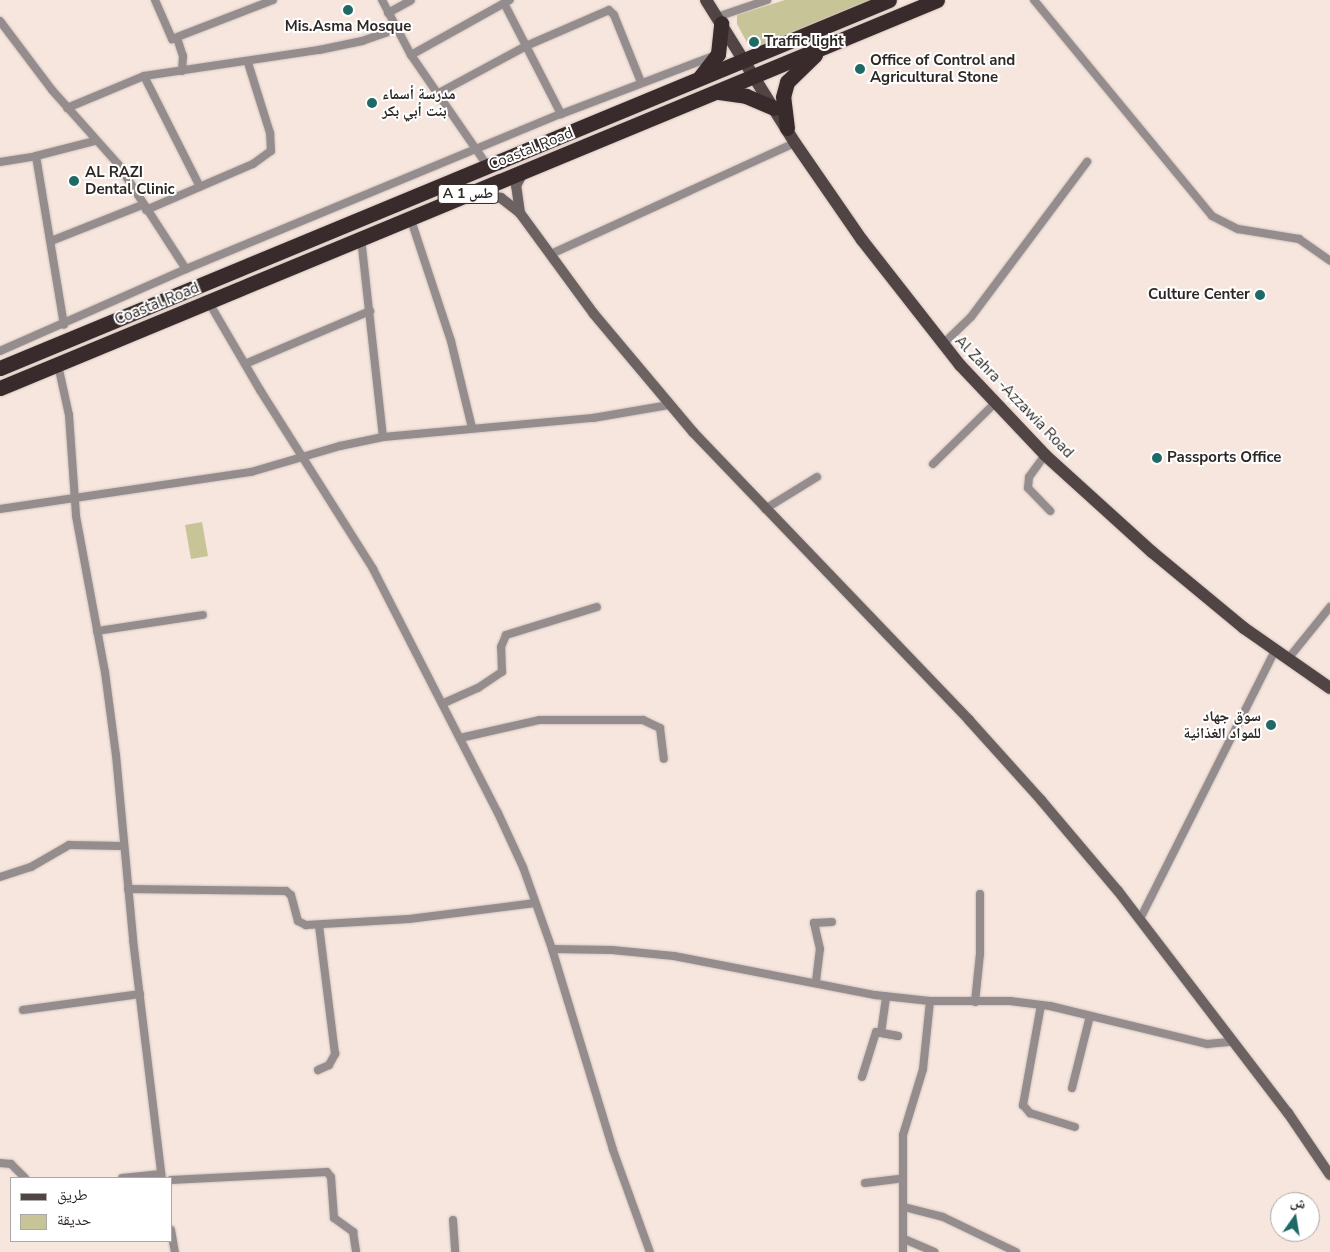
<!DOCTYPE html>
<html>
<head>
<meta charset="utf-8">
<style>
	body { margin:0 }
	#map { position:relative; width:1330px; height:1252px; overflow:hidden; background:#f6e6de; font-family:"Nunito Sans","Noto Naskh Arabic",sans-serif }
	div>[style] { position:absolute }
	.green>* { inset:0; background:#c7c497 }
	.roads { filter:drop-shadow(0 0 1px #d2c4bd) drop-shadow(0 0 1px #d2c4bd) }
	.street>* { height:8px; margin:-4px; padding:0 4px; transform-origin:4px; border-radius:4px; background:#958d8d }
	.secondary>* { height:10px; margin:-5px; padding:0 5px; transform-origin:5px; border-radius:5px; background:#6d6262 }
	.primary>* { height:12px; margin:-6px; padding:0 6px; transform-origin:6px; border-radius:6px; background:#514444 }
	.highway>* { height:15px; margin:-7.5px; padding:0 7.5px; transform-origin:7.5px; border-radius:7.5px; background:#392b2b }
	.dots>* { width:14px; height:14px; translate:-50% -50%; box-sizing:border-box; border:2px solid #fff; border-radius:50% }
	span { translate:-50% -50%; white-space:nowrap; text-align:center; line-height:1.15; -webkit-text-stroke:4px #fff; paint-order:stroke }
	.shield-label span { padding:1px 4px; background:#fff; border:1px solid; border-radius:4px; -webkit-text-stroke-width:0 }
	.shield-label { font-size:14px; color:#2e2825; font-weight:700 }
	.poi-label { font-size:15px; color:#2e2825; font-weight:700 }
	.left { translate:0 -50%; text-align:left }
	.right { translate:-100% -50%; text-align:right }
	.street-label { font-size:15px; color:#2e2825 }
	.legend { position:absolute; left:10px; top:1177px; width:162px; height:65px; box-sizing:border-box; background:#fff; border:1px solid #aba9a8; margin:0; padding:6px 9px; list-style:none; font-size:15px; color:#2e2825 }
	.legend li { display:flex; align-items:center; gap:10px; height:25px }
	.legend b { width:25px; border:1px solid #aba9a8 }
	.north { position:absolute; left:1270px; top:1192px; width:50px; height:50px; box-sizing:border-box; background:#fff; border:1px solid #aba9a8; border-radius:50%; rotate:13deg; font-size:14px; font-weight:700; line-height:20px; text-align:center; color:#2e2825 }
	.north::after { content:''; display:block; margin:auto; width:18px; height:22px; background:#1f6a66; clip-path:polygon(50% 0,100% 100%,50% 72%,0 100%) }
</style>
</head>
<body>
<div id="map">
	<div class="green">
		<div style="clip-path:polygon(785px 0,883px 0,758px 50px,750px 48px,737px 24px,737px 15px)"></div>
		<div style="clip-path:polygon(202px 522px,208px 556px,191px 559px,185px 525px)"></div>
	</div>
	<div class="roads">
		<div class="street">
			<div style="left:155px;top:0;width:43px;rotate:66.4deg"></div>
			<div style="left:172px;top:39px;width:108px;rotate:-21.1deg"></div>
			<div style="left:382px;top:0;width:62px;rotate:62.2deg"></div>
			<div style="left:411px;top:55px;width:134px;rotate:55.4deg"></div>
			<div style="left:1034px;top:0;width:280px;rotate:50.5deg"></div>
			<div style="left:1212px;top:216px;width:29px;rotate:27deg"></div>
			<div style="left:1238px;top:229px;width:62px;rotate:9.3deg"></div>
			<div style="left:1299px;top:239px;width:38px;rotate:35deg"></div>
			<div style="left:504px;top:3px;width:125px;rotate:62.8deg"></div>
			<div style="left:388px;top:13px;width:26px;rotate:-29deg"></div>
			<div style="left:717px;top:17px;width:53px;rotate:-18.8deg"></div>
			<div style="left:0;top:21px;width:86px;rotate:53deg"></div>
			<div style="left:52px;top:90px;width:99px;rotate:48.3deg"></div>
			<div style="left:118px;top:164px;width:125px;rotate:57.1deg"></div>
			<div style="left:177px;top:38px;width:19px;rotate:72deg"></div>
			<div style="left:183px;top:56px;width:15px;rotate:94deg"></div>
			<div style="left:411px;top:55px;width:113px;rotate:-29.1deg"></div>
			<div style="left:144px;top:76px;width:124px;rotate:63.2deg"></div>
			<div style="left:437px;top:94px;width:101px;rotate:-28.3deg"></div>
			<div style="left:526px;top:46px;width:90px;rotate:-23.4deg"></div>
			<div style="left:609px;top:10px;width:7px;rotate:45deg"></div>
			<div style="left:614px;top:15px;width:72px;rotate:68.1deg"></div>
			<div style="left:67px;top:108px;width:83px;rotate:-22.6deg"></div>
			<div style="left:144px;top:76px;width:177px;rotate:-8.5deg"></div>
			<div style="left:319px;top:50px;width:44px;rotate:-11.8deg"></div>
			<div style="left:362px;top:41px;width:36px;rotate:-19deg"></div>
			<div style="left:36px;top:156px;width:171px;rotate:80.6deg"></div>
			<div style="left:0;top:162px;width:36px;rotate:-9deg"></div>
			<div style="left:36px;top:156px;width:61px;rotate:-14.3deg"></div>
			<div style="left:146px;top:210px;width:116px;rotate:-23.3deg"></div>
			<div style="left:253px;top:164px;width:22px;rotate:-36deg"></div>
			<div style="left:271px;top:151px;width:18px;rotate:-93deg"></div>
			<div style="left:270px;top:133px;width:73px;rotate:-107.4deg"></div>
			<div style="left:410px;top:217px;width:131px;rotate:71.7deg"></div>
			<div style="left:451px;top:341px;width:89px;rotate:76.4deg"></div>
			<div style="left:361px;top:238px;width:200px;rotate:83.7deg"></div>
			<div style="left:51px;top:241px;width:98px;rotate:-21.6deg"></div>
			<div style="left:551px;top:254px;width:268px;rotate:-24.5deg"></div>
			<div style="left:208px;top:301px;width:103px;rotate:59.7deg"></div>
			<div style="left:260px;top:390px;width:212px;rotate:57.7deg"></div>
			<div style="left:373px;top:569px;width:274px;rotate:62.9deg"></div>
			<div style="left:498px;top:813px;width:60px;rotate:65.2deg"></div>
			<div style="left:523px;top:867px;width:87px;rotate:70.5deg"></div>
			<div style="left:552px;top:949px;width:210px;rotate:73.1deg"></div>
			<div style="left:613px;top:1150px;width:109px;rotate:70.1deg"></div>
			<div style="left:942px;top:345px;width:40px;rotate:-44deg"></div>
			<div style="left:971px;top:317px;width:194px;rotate:-53.2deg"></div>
			<div style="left:0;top:351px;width:203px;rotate:-23.8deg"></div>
			<div style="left:186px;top:269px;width:406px;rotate:-22.5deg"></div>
			<div style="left:561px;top:114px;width:164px;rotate:-20.8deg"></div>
			<div style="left:245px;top:364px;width:136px;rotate:-23deg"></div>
			<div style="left:58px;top:365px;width:51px;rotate:77.6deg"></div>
			<div style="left:69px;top:415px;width:101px;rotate:86deg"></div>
			<div style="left:76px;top:516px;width:159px;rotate:79.5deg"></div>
			<div style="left:105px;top:672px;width:84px;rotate:82.5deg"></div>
			<div style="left:116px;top:755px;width:186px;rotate:84.7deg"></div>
			<div style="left:133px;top:940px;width:240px;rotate:83.1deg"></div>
			<div style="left:1045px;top:455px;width:27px;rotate:126deg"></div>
			<div style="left:1029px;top:477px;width:11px;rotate:95deg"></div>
			<div style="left:1028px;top:488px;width:32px;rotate:46deg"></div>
			<div style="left:933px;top:464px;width:87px;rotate:-44.5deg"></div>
			<div style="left:0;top:509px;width:254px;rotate:-8.4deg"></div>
			<div style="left:251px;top:472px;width:93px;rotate:-16.3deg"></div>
			<div style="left:340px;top:446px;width:44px;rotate:-11.8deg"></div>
			<div style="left:383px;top:437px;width:211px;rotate:-5.2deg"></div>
			<div style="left:593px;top:418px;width:77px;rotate:-9.7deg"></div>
			<div style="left:765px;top:509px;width:61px;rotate:-31.6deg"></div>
			<div style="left:97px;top:631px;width:107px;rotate:-8.6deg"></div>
			<div style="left:1288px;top:659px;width:67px;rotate:-51.1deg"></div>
			<div style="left:444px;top:703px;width:37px;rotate:-24deg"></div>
			<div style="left:478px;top:688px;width:29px;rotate:-34deg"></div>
			<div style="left:502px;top:672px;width:25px;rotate:-92deg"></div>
			<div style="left:501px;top:647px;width:13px;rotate:-67deg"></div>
			<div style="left:506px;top:635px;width:95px;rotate:-17.1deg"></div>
			<div style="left:460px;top:738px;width:82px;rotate:-12.7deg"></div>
			<div style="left:540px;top:720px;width:103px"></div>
			<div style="left:643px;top:720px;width:19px;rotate:25deg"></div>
			<div style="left:660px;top:728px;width:31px;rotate:83deg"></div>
			<div style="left:0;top:877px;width:33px;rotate:-18deg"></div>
			<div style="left:31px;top:867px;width:44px;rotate:-30.1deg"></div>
			<div style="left:69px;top:845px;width:54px;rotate:1.1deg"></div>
			<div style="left:128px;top:889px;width:158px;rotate:0.7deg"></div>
			<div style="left:286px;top:891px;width:6px;rotate:39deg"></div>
			<div style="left:291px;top:895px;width:27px;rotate:75deg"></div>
			<div style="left:298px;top:921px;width:9px;rotate:27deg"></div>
			<div style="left:306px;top:925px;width:103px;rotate:-3.3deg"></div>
			<div style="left:409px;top:919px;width:127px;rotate:-7.2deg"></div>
			<div style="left:1140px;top:919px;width:301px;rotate:-63.3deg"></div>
			<div style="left:552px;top:949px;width:60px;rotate:1deg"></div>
			<div style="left:612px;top:950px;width:62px;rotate:5.5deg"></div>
			<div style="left:674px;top:956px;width:205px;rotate:11deg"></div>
			<div style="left:875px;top:995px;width:55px;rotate:6.2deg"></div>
			<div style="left:930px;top:1001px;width:80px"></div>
			<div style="left:1010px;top:1001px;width:40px;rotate:7.1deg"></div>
			<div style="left:1050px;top:1006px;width:162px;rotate:13.6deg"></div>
			<div style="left:1207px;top:1044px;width:25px;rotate:-5deg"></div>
			<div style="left:816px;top:981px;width:32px;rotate:-83deg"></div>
			<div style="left:820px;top:949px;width:27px;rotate:-103deg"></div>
			<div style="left:814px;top:923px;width:18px;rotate:-3deg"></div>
			<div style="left:975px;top:1002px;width:48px;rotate:-84.1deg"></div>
			<div style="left:980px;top:954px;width:60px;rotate:-90deg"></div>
			<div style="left:1041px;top:1005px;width:102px;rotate:100.2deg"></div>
			<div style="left:1023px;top:1105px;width:11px;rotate:49deg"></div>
			<div style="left:1030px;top:1113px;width:47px;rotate:17.3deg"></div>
			<div style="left:23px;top:1010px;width:118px;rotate:-7.8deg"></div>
			<div style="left:318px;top:1070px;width:12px;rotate:-24deg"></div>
			<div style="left:329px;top:1065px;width:13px;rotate:-61deg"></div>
			<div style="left:335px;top:1054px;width:130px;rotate:-97.1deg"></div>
			<div style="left:862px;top:1077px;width:47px;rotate:-72.7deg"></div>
			<div style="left:876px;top:1032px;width:22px;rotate:10deg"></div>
			<div style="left:898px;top:1036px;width:17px;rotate:-170deg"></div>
			<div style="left:881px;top:1033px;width:37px;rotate:-82deg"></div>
			<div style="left:1072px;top:1088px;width:74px;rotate:-76deg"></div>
			<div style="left:0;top:1163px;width:11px;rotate:5deg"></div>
			<div style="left:11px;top:1164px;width:20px;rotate:45deg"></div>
			<div style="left:122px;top:1178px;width:39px;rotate:-6deg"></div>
			<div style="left:171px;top:1180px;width:156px;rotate:-2.9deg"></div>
			<div style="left:327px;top:1172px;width:6px;rotate:51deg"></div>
			<div style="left:331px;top:1177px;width:41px;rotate:85.8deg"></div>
			<div style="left:334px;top:1218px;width:24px;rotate:36deg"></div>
			<div style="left:353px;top:1232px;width:20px;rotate:81deg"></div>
			<div style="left:865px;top:1183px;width:38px;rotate:-7deg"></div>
			<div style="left:904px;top:1207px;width:40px;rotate:14.4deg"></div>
			<div style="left:943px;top:1217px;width:81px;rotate:25.6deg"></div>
			<div style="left:453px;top:1220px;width:32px;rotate:86deg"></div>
			<div style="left:171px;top:1230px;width:22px;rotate:80deg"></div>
			<div style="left:904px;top:1239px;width:33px;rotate:23deg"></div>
			<div style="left:903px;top:1252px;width:117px;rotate:-90deg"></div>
			<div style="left:903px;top:1135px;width:69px;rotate:-73.1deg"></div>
			<div style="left:923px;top:1069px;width:68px;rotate:-84.1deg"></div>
		</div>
		<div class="secondary">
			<div style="left:474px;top:195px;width:27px;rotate:6deg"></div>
			<div style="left:501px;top:198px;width:24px;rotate:38deg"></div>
			<div style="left:520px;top:213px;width:125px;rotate:53.8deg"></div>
			<div style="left:594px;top:314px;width:154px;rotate:50deg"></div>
			<div style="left:693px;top:432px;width:399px;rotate:46.2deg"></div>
			<div style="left:969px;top:720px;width:108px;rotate:48deg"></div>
			<div style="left:1041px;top:800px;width:119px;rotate:49.8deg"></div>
			<div style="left:1118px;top:891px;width:280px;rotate:52.6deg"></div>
			<div style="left:1288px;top:1113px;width:75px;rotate:55.9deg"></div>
			<div style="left:520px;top:213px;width:27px;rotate:-98deg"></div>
			<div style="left:516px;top:186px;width:17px;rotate:-62deg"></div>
		</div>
		<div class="primary">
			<div style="left:706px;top:0;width:168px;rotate:58.1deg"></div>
			<div style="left:795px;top:143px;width:118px;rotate:55.4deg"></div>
			<div style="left:862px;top:240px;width:159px;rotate:51.9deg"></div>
			<div style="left:960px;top:365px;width:124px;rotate:46.6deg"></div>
			<div style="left:1045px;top:455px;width:144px;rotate:42.2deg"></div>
			<div style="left:1152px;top:552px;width:119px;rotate:39.6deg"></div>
			<div style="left:1244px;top:628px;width:105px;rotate:34.9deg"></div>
		</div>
		<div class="highway">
			<div style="left:700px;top:77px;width:29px;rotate:-52deg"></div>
			<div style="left:718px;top:54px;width:31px;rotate:-84deg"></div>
			<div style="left:719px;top:92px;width:27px;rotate:8deg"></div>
			<div style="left:746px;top:96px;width:30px;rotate:23deg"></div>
			<div style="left:787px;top:128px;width:31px;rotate:-97deg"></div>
			<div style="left:783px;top:97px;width:16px;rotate:-75deg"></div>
			<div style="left:787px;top:82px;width:39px;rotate:-44deg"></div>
			<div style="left:0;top:368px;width:962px;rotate:-22.49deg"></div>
			<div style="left:0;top:388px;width:1014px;rotate:-22.49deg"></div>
		</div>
	</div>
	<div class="dots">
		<div style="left:348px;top:10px;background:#1f6a66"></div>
		<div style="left:754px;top:42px;background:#1f6a66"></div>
		<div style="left:860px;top:69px;background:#1f6a66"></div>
		<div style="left:372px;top:103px;background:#1f6a66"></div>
		<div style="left:74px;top:181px;background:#1f6a66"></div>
		<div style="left:1260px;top:295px;background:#1f6a66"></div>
		<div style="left:1157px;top:458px;background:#1f6a66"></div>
		<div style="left:1271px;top:725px;background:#1f6a66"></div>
	</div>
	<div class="shield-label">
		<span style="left:468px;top:194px">A 1 طس</span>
	</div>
	<div class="poi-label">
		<span style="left:348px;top:27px">Mis.Asma Mosque</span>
		<span class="left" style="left:764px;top:42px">Traffic light</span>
		<span class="left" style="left:870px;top:69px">Office of Control and<br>Agricultural Stone</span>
		<span class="left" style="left:382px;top:103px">مدرسة أسماء<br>بنت أبي بكر</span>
		<span class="left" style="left:85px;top:181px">AL RAZI<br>Dental Clinic</span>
		<span class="right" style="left:1250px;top:295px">Culture Center</span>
		<span class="left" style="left:1167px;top:458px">Passports Office</span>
		<span class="right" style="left:1261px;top:725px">سوق جهاد<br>للمواد الغذائية</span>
	</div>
	<div class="street-label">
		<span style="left:531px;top:149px;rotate:-22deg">Coastal Road</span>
		<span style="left:157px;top:304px;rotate:-22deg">Coastal Road</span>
		<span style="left:1014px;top:397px;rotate:46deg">Al Zahra -Azzawia Road</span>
	</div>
	<ul class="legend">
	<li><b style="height:6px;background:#514444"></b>طريق</li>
	<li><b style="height:14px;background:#c7c497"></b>حديقة</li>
	</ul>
	<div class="north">ش</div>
</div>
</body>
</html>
